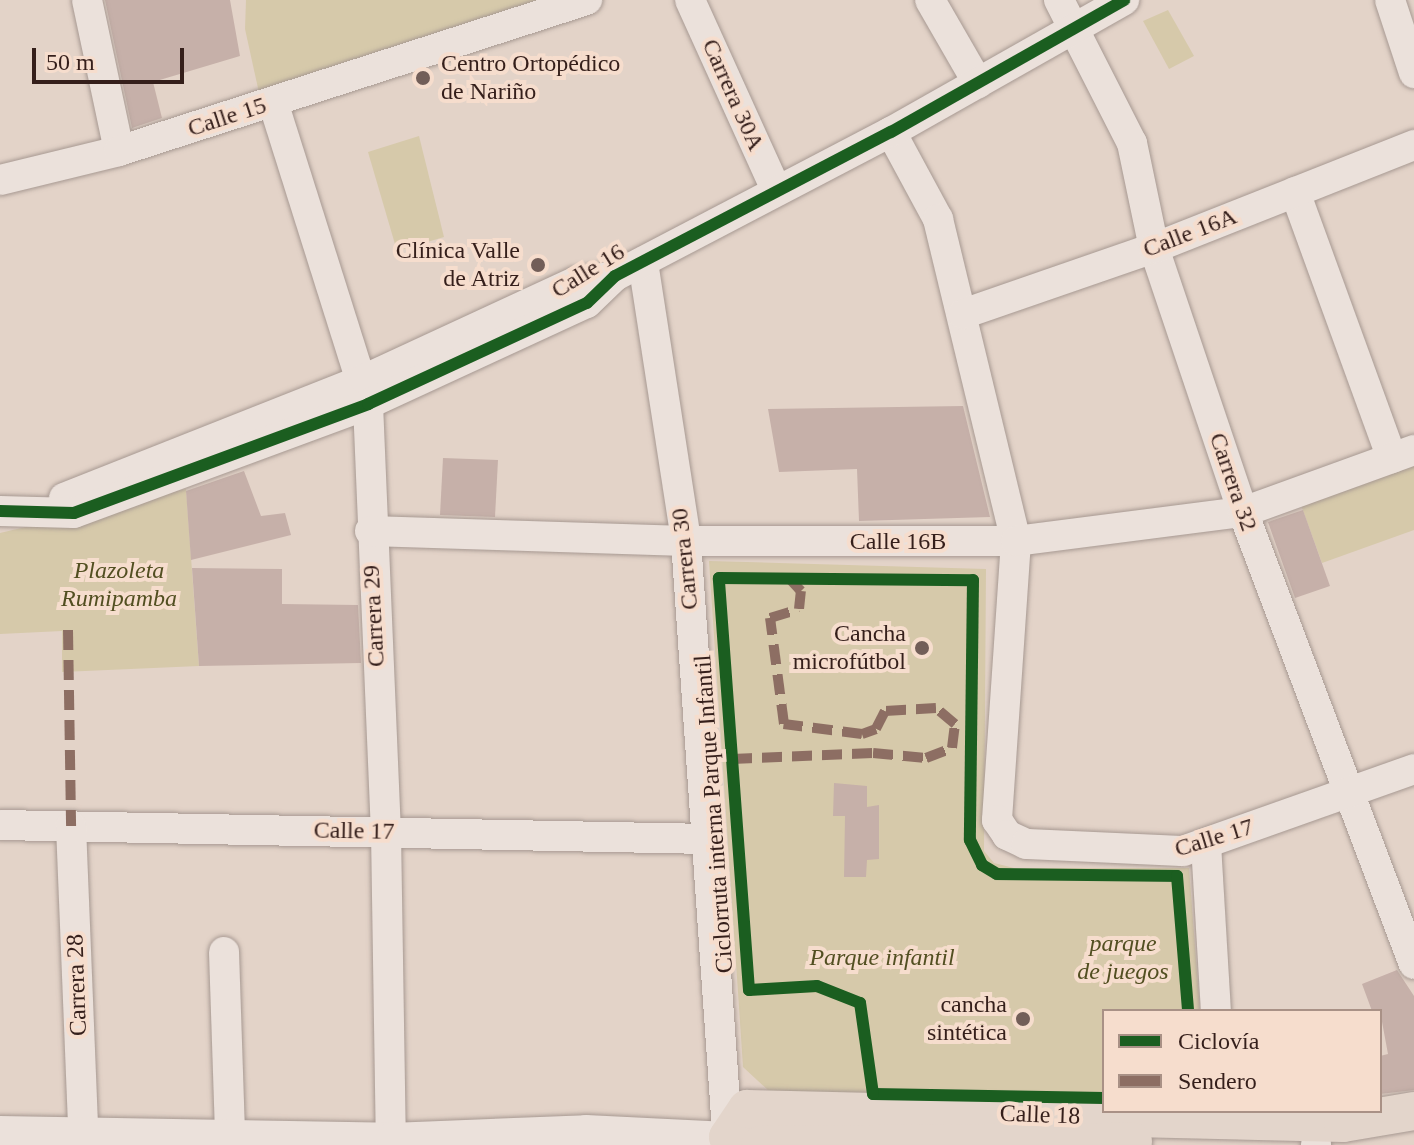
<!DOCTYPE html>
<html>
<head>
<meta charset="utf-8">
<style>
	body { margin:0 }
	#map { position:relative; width:1414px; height:1145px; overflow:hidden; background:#e3d3c8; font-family:"Times New Roman",serif }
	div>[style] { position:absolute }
	.green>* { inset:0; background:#d6c9aa }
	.building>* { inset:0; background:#c6b0a9 }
	.roads { filter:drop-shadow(0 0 2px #a79992) drop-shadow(0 0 2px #a79992) }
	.minor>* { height:30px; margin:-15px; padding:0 15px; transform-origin:15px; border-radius:15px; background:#ebe1db }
	.major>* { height:38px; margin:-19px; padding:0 19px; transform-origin:19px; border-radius:19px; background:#e3d5cb }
	.quiet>* { height:10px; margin-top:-5px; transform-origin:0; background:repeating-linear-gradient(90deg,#8d6e63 0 20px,transparent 0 30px) }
	.cycleway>* { height:12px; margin:-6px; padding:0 6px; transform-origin:6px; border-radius:6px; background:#1b5e20 }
	.dots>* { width:22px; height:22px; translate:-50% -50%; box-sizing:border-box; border:4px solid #f6ddcd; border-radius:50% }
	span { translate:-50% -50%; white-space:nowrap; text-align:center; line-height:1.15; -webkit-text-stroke:8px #f6ddcd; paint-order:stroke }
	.poi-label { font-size:24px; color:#351f1b }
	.left { translate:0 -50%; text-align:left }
	.right { translate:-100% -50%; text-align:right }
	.street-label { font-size:24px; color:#351f1b }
	.park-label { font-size:24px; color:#524f21; font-style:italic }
	.legend { position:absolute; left:1102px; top:1009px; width:280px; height:104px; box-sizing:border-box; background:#f6ddcd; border:2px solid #a99186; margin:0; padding:10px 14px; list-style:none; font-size:24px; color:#351f1b }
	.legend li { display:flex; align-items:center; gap:16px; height:40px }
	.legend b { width:40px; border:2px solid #a99186 }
	.scale { position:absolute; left:32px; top:48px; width:152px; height:36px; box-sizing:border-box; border:4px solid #351f1b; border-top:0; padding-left:10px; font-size:24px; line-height:28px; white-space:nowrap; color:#351f1b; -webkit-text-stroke:6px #f6ddcd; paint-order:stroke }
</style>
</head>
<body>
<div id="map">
	<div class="green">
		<div style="clip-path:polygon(246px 0,560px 0,261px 102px,245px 29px)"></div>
		<div style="clip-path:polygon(1168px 10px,1194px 56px,1169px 69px,1143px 21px)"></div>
		<div style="clip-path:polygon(419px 136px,444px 237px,397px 251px,368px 152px)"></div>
		<div style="clip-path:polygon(1414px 466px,1414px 530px,1322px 563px,1301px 505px)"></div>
		<div style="clip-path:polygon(186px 489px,199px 666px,62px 672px,62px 631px,0 634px,0 533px)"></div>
		<div style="clip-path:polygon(709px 561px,986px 569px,984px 851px,994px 863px,1014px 868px,1189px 868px,1200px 1011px,1104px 1011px,1104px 1107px,783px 1104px,743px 1067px)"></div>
	</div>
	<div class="building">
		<div style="clip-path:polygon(105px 0,230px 0,240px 56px,153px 82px,162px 118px,132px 128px)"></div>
		<div style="clip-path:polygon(963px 406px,990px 517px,859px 521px,857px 469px,779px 472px,768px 409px)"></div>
		<div style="clip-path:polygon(443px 458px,498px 460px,495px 517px,440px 515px)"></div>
		<div style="clip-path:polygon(244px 471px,261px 516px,285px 513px,291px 535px,191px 560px,186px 491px)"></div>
		<div style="clip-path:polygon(1303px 510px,1330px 586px,1295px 598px,1268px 522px)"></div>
		<div style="clip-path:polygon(192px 568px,282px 569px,282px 604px,358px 605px,361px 663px,199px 666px)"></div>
		<div style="clip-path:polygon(834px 783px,867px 786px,867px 807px,879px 805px,879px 859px,867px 860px,866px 877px,844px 877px,845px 816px,833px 816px)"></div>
		<div style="clip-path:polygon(1397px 970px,1414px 996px,1414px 1090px,1380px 1094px,1380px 1056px,1388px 1054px,1380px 1011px,1372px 1011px,1362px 984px)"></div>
	</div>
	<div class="roads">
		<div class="minor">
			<div style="left:87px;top:0;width:154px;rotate:78deg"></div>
			<div style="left:690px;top:0;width:209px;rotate:65.6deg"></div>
			<div style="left:930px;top:0;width:96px;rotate:60deg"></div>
			<div style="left:1059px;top:0;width:161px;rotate:63deg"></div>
			<div style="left:1132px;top:143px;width:107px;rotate:78.2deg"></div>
			<div style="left:1154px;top:248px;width:279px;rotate:71.4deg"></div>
			<div style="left:1243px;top:512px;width:483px;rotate:69.3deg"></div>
			<div style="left:1390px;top:0;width:77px;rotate:71.8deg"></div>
			<div style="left:273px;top:102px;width:317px;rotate:72.5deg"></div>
			<div style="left:368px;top:404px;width:428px;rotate:87.6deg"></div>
			<div style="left:386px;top:832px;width:313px;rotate:89.1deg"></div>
			<div style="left:891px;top:132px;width:99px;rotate:61.6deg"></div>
			<div style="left:938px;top:219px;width:331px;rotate:76.4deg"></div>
			<div style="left:1016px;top:541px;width:280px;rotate:93.9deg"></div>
			<div style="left:997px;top:820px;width:18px;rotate:56deg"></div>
			<div style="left:1007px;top:835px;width:21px;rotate:25deg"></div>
			<div style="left:1026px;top:844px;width:157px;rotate:2.6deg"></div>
			<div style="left:1183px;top:851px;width:245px;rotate:-19.5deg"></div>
			<div style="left:0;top:180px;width:122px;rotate:-13.7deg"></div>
			<div style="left:119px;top:151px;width:492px;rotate:-17.9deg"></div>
			<div style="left:1295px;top:192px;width:283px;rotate:70deg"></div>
			<div style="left:643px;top:262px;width:282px;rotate:81.2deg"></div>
			<div style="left:686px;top:541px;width:605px;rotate:86.02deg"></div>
			<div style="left:963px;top:314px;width:202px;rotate:-19.1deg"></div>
			<div style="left:1154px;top:248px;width:280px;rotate:-21.6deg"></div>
			<div style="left:64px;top:498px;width:324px;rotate:-21.6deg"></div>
			<div style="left:365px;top:379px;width:231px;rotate:-24.8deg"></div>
			<div style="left:575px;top:282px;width:40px;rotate:-8.5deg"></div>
			<div style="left:0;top:511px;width:74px;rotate:1.5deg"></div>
			<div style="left:74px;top:513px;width:314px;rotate:-20.3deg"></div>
			<div style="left:368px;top:404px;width:241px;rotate:-24.8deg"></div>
			<div style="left:587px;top:303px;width:39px;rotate:-44deg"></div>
			<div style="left:615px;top:276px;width:311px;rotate:-27.6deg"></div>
			<div style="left:891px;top:132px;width:268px;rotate:-29.5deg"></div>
			<div style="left:370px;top:531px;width:316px;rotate:1.8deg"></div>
			<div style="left:686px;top:541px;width:330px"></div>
			<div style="left:1016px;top:541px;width:229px;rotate:-7.3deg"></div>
			<div style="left:1243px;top:512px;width:182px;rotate:-19.9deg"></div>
			<div style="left:0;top:825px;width:707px;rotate:1.13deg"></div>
			<div style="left:71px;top:826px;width:319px;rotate:87.7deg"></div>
			<div style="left:1206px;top:844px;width:167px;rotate:86.6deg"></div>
			<div style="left:224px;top:952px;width:184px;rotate:88.1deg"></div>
			<div style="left:0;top:1131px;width:391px;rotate:1deg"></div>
			<div style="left:391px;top:1138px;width:195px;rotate:-2.3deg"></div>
			<div style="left:586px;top:1130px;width:142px;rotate:2.8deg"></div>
			<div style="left:1316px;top:1144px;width:1px;rotate:90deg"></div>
		</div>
		<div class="major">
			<div style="left:742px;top:1145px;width:16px;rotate:-150deg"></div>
			<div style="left:728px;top:1137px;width:34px;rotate:-56deg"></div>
			<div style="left:747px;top:1109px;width:596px;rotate:1.35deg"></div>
			<div style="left:1343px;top:1123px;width:72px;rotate:-9.6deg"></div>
			<div style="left:760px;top:1145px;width:373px;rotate:-0.5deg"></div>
		</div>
	</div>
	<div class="quiet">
		<div style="left:68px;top:630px;width:196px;rotate:89.1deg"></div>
		<div style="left:732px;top:759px;width:141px;rotate:-2.4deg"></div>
		<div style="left:873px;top:753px;width:53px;rotate:5.4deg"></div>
		<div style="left:926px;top:758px;width:28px;rotate:-21deg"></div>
		<div style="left:952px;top:748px;width:24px;rotate:-83deg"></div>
		<div style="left:955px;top:724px;width:25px;rotate:-140deg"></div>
		<div style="left:936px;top:708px;width:51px;rotate:176.6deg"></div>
		<div style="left:885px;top:711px;width:20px;rotate:117deg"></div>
		<div style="left:876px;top:729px;width:15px;rotate:160deg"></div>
		<div style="left:862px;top:734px;width:79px;rotate:-172.7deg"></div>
		<div style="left:784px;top:724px;width:107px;rotate:-97.5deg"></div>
		<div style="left:770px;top:618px;width:30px;rotate:-17deg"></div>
		<div style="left:799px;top:609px;width:18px;rotate:-84deg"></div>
		<div style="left:801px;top:591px;width:16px;rotate:-133deg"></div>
	</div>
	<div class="cycleway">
		<div style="left:0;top:511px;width:74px;rotate:1.5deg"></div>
		<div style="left:74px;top:513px;width:314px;rotate:-20.3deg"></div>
		<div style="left:368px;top:404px;width:241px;rotate:-24.8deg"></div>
		<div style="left:587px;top:303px;width:39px;rotate:-44deg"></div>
		<div style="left:615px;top:276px;width:311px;rotate:-27.6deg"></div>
		<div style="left:891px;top:132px;width:268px;rotate:-29.5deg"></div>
		<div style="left:1104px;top:1098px;width:231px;rotate:-179deg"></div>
		<div style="left:873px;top:1094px;width:92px;rotate:-98.1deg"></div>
		<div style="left:860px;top:1003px;width:46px;rotate:-158.4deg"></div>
		<div style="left:817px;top:986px;width:68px;rotate:176.6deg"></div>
		<div style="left:749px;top:990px;width:413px;rotate:-94.2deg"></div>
		<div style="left:719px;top:578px;width:254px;rotate:0.5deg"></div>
		<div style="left:973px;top:580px;width:260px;rotate:90.7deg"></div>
		<div style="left:970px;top:840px;width:28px;rotate:64deg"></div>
		<div style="left:982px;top:865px;width:17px;rotate:31deg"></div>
		<div style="left:997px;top:874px;width:180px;rotate:0.6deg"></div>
		<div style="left:1177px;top:876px;width:135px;rotate:85.3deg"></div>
	</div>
	<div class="dots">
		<div style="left:423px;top:78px;background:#725e58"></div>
		<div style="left:538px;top:265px;background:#725e58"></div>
		<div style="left:922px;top:648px;background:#725e58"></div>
		<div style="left:1023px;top:1019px;background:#725e58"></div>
	</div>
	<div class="poi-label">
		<span class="left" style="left:441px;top:78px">Centro Ortopédico<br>de Nariño</span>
		<span class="right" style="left:520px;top:265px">Clínica Valle<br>de Atriz</span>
		<span class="right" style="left:906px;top:648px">Cancha<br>microfútbol</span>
		<span class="right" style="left:1007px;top:1019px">cancha<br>sintética</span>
	</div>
	<div class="street-label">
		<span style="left:733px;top:95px;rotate:66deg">Carrera 30A</span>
		<span style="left:227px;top:117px;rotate:-18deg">Calle 15</span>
		<span style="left:1190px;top:233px;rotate:-21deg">Calle 16A</span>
		<span style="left:588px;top:271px;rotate:-32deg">Calle 16</span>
		<span style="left:1233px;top:482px;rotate:71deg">Carrera 32</span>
		<span style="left:898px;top:542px">Calle 16B</span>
		<span style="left:685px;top:559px;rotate:-96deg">Carrera 30</span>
		<span style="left:374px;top:616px;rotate:-93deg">Carrera 29</span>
		<span style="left:714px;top:814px;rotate:-94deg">Ciclorruta interna Parque Infantil</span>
		<span style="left:354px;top:831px;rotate:1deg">Calle 17</span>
		<span style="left:1214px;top:838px;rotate:-17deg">Calle 17</span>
		<span style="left:77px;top:985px;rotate:-92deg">Carrera 28</span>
		<span style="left:1040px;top:1115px;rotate:2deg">Calle 18</span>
	</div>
	<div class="park-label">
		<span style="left:119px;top:585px">Plazoleta<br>Rumipamba</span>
		<span style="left:1123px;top:958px">parque<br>de juegos</span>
		<span style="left:882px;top:958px">Parque infantil</span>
	</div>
	<ul class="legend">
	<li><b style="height:10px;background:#1b5e20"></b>Ciclovía</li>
	<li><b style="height:10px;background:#8d6e63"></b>Sendero</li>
	</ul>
	<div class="scale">50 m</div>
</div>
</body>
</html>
